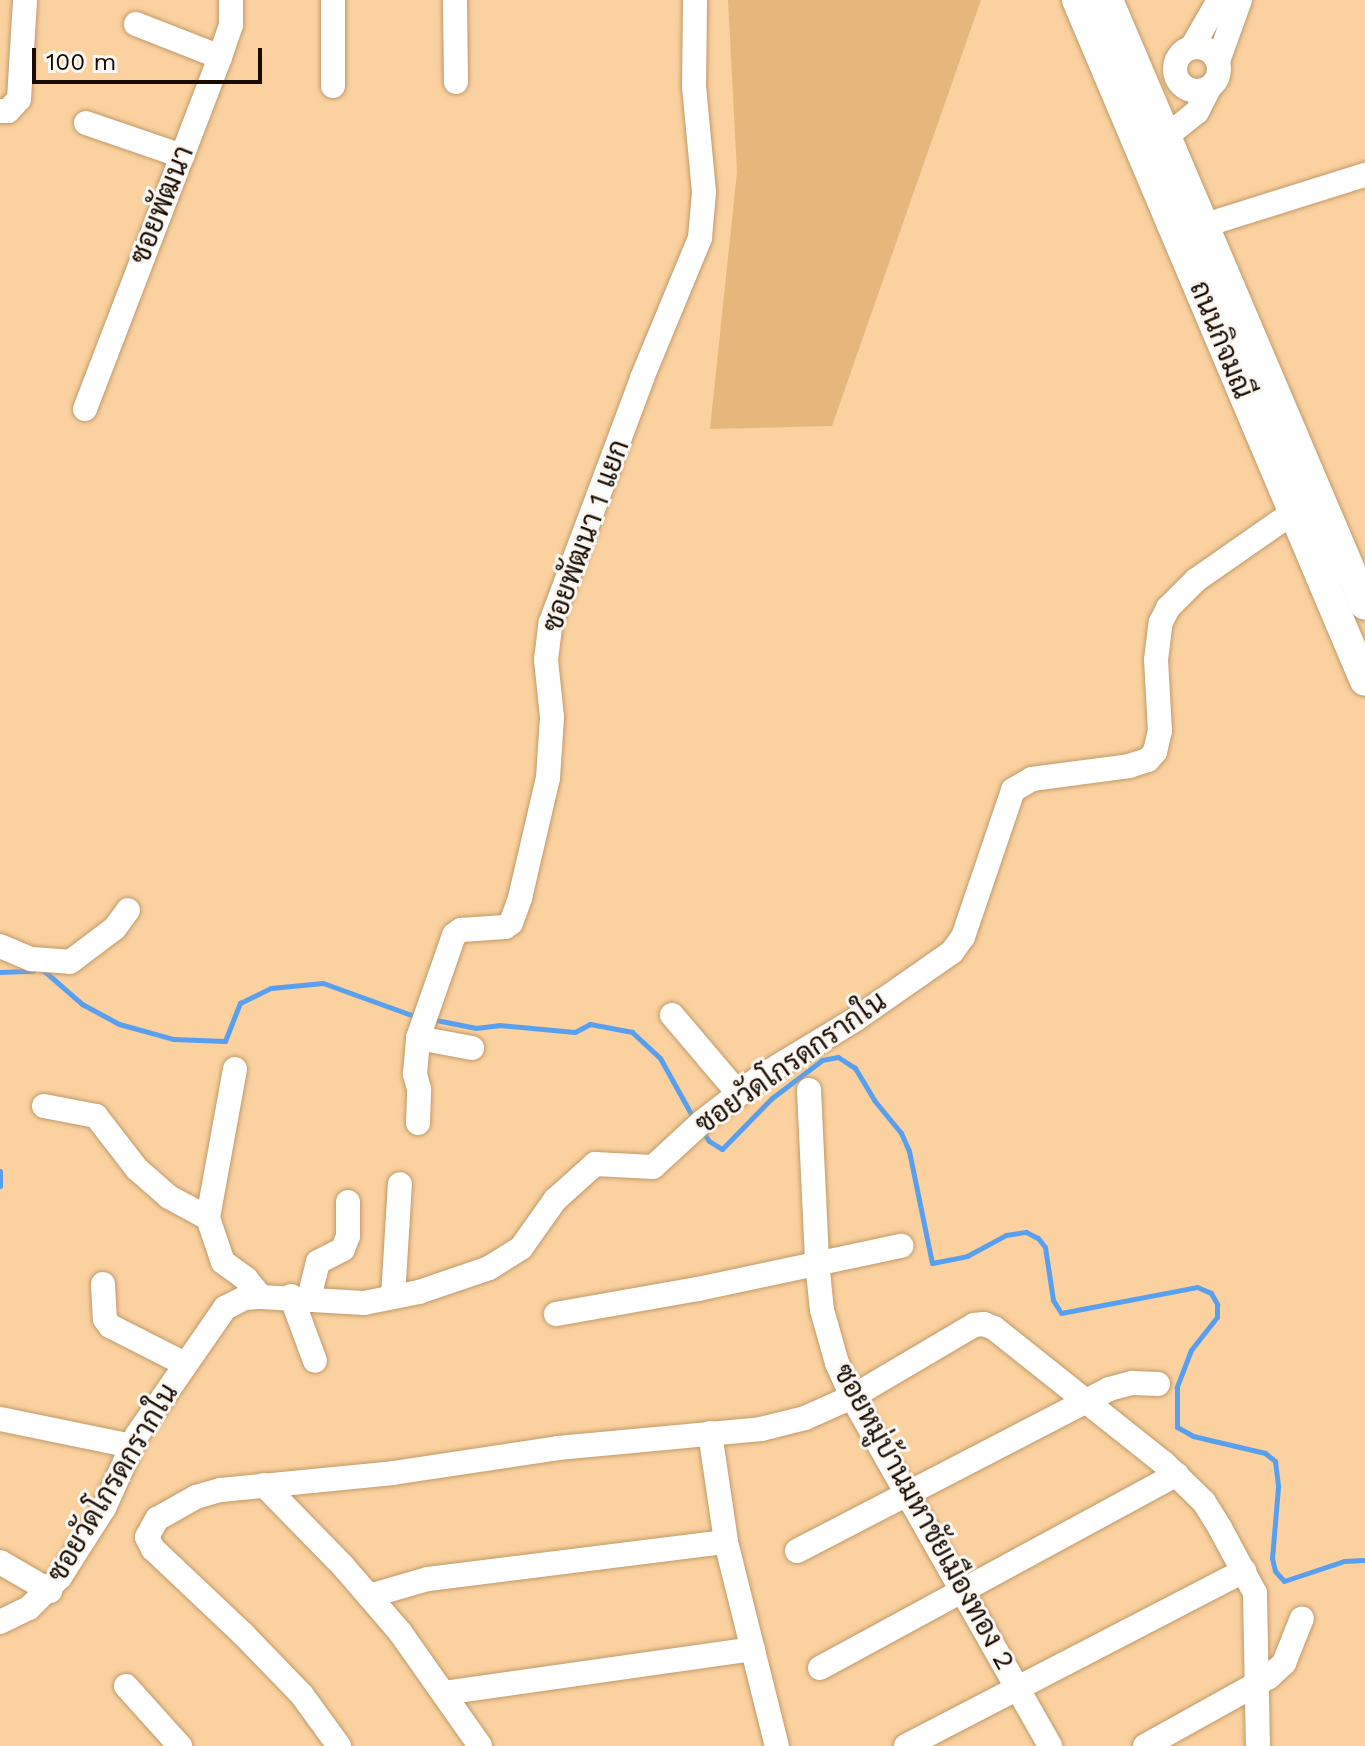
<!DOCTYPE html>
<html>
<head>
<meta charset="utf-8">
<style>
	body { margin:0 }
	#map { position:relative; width:1365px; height:1746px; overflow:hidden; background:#fad19f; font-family:"Work Sans",Sarabun,sans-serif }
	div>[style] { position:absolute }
	.green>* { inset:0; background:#e6b77d }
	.stream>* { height:5px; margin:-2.5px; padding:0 2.5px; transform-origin:2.5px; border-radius:2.5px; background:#58a0ef }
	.roads { filter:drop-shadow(0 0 2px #c09a69) drop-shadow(0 0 2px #c09a69) }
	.minor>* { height:24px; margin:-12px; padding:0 12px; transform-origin:12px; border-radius:12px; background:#fff }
	.minor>.ring { margin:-12px; padding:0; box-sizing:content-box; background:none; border:24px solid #fff; border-radius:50% }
	.major>* { height:30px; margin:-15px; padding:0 15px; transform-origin:15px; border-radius:15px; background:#fff }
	span { translate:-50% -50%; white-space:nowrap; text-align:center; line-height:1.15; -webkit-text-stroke:6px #fdf9f4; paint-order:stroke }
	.street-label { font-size:28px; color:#190b00 }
	.scale { position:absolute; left:32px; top:48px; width:230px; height:36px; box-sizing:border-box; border:4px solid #190b00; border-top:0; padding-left:10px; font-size:24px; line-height:28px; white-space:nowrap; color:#190b00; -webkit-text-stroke:6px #fdf9f4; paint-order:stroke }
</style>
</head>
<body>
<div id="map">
	<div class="green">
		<div style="clip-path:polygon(728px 0,981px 0,832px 426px,710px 429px,737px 172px)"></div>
	</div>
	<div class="stream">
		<div style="left:43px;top:970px;width:52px;rotate:41.1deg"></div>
		<div style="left:82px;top:1004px;width:42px;rotate:28.4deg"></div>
		<div style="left:119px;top:1024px;width:56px;rotate:15.5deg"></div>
		<div style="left:173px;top:1039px;width:52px;rotate:2.2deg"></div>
		<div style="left:225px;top:1041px;width:41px;rotate:-68.5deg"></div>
		<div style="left:240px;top:1003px;width:34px;rotate:-26deg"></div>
		<div style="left:271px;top:988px;width:52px;rotate:-5.5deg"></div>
		<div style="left:323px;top:983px;width:100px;rotate:19.9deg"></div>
		<div style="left:0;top:972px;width:33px;rotate:-2deg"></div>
		<div style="left:431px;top:1019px;width:46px;rotate:11.3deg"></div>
		<div style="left:476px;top:1028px;width:23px;rotate:-7deg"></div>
		<div style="left:499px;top:1025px;width:76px;rotate:5.3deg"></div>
		<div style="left:575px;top:1032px;width:17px;rotate:-28deg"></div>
		<div style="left:590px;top:1024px;width:43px;rotate:10.8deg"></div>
		<div style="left:632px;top:1032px;width:38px;rotate:43deg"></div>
		<div style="left:660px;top:1058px;width:70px;rotate:60.9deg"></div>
		<div style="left:702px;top:1131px;width:12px;rotate:55deg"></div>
		<div style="left:709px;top:1141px;width:15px;rotate:32deg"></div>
		<div style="left:722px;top:1149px;width:71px;rotate:-45.6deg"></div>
		<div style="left:772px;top:1098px;width:63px;rotate:-37.2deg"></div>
		<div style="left:822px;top:1060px;width:16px;rotate:-11deg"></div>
		<div style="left:838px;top:1057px;width:20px;rotate:33deg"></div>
		<div style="left:855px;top:1068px;width:37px;rotate:59deg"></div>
		<div style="left:874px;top:1100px;width:43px;rotate:50.7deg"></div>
		<div style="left:901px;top:1133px;width:20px;rotate:66deg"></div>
		<div style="left:909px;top:1151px;width:114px;rotate:78.4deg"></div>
		<div style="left:932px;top:1263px;width:36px;rotate:-11deg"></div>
		<div style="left:967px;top:1256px;width:44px;rotate:-28.3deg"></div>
		<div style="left:1006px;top:1235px;width:20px;rotate:-9deg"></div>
		<div style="left:1026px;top:1232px;width:13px;rotate:27deg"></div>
		<div style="left:1038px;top:1238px;width:11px;rotate:52deg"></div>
		<div style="left:1045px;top:1247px;width:54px;rotate:81.4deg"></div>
		<div style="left:1053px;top:1300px;width:15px;rotate:58deg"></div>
		<div style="left:1061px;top:1313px;width:138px;rotate:-10.8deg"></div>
		<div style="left:1197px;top:1287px;width:15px;rotate:23deg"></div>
		<div style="left:1211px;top:1293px;width:13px;rotate:61deg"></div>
		<div style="left:1217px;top:1304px;width:13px;rotate:90deg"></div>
		<div style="left:1217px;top:1317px;width:42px;rotate:128.2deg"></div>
		<div style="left:1191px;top:1350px;width:40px;rotate:111deg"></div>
		<div style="left:1177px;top:1387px;width:40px;rotate:90deg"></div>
		<div style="left:1177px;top:1427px;width:18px;rotate:29deg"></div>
		<div style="left:1193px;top:1436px;width:74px;rotate:13.3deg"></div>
		<div style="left:1265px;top:1453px;width:13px;rotate:39deg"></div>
		<div style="left:1275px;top:1461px;width:26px;rotate:83deg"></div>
		<div style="left:1278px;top:1487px;width:71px;rotate:94.8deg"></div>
		<div style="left:1272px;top:1558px;width:13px;rotate:77deg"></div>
		<div style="left:1275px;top:1571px;width:13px;rotate:48deg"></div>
		<div style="left:1284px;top:1581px;width:63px;rotate:-18.4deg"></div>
		<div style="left:1344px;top:1561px;width:21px;rotate:-3deg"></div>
		<div style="left:0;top:1171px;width:15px;rotate:90deg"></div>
	</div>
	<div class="roads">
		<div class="minor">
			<div style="left:333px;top:0;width:86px;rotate:90deg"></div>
			<div style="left:455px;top:0;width:82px;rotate:89.3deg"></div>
			<div style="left:136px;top:24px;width:90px;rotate:21.4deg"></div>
			<div class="ring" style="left:1175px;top:47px;width:20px;height:20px"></div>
			<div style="left:1192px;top:47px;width:54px;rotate:-60.1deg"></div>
			<div style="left:1218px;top:61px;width:65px;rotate:-70.2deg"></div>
			<div style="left:0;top:111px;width:8px"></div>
			<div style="left:8px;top:111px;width:16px;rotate:-47deg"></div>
			<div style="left:19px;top:99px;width:99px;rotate:-86.5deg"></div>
			<div style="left:86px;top:123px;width:102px;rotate:19deg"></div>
			<div style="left:1167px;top:136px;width:38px;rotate:-39deg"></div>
			<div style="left:1197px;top:112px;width:28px;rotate:-63deg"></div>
			<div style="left:1205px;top:225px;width:168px;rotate:-17.4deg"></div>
			<div style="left:85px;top:409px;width:377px;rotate:-69deg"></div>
			<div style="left:220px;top:57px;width:34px;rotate:-71deg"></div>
			<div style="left:231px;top:25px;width:25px;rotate:-90deg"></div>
			<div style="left:0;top:946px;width:34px;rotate:23deg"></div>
			<div style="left:31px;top:959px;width:39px;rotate:4deg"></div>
			<div style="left:70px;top:962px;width:56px;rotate:-37.1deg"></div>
			<div style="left:115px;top:928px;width:22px;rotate:-54deg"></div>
			<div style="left:672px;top:1015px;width:104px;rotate:49.7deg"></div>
			<div style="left:418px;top:1038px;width:55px;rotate:10.5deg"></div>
			<div style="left:235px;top:1069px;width:151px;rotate:100.3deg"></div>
			<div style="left:208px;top:1218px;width:46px;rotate:71.2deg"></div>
			<div style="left:223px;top:1262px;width:29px;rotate:36deg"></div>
			<div style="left:246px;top:1279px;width:23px;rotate:50deg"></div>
			<div style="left:809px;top:1090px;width:172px;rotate:87.3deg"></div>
			<div style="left:817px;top:1262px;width:48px;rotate:84.1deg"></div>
			<div style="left:822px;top:1310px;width:55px;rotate:74.2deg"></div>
			<div style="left:837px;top:1363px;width:37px;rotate:66deg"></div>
			<div style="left:852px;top:1397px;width:401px;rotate:60.4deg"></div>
			<div style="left:44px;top:1106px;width:53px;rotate:10.9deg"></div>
			<div style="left:96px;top:1116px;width:67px;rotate:52.3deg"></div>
			<div style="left:137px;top:1169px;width:43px;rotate:41.2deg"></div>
			<div style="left:169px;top:1197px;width:44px;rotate:28.3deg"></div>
			<div style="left:418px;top:1123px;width:34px;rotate:-88deg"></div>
			<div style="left:419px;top:1089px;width:16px;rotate:-105deg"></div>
			<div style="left:415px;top:1074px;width:36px;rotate:-85deg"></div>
			<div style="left:418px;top:1038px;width:109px;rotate:-70.7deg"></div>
			<div style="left:454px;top:935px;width:9px;rotate:-36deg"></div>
			<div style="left:461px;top:930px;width:44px;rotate:-3.9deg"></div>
			<div style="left:505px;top:927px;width:7px;rotate:-34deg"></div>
			<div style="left:511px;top:923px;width:27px;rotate:-70deg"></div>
			<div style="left:520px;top:898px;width:123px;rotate:-76.9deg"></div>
			<div style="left:548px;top:778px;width:61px;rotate:-86.2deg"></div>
			<div style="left:552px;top:717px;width:57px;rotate:-96deg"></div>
			<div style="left:546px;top:660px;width:38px;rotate:-83deg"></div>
			<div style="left:551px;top:622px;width:260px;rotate:-69.5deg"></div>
			<div style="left:642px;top:378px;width:152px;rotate:-67.5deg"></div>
			<div style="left:700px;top:238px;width:46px;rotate:-85deg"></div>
			<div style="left:704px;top:192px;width:105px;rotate:-95.4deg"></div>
			<div style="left:694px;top:87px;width:87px;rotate:-89.3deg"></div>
			<div style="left:103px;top:1284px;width:35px;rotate:87deg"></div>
			<div style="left:105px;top:1319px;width:9px;rotate:54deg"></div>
			<div style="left:110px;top:1326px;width:84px;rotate:26.9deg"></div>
			<div style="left:291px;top:1296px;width:69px;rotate:69.7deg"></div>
			<div style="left:393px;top:1297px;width:113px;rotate:-86.5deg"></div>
			<div style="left:309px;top:1298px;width:37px;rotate:-76deg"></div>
			<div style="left:318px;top:1262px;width:28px;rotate:-27deg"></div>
			<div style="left:343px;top:1249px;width:14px;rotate:-69deg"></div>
			<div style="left:348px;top:1236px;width:34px;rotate:-90deg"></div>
			<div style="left:556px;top:1314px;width:144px;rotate:-10deg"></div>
			<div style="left:698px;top:1289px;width:208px;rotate:-12deg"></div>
			<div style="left:0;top:1419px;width:135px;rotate:11.6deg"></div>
			<div style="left:710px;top:1433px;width:110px;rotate:81.6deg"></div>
			<div style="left:726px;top:1542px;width:210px;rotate:76deg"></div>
			<div style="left:264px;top:1485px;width:113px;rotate:45.7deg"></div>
			<div style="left:343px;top:1566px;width:87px;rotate:49.2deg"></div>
			<div style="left:400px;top:1632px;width:139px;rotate:54.9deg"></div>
			<div style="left:797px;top:1551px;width:352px;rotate:-27.4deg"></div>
			<div style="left:1109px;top:1389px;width:24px;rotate:-15deg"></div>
			<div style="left:1132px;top:1383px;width:26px;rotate:2deg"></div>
			<div style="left:0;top:1562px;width:58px;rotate:30.1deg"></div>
			<div style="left:369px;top:1596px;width:61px;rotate:-16.1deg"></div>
			<div style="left:428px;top:1579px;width:300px;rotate:-7.1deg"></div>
			<div style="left:0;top:1622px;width:32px;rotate:-26deg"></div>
			<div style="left:29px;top:1608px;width:44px;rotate:-45deg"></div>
			<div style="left:60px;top:1577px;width:82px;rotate:-57.5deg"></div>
			<div style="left:104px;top:1508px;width:80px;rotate:-65.7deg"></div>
			<div style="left:137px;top:1435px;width:155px;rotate:-55.3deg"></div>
			<div style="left:225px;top:1308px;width:22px;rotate:-27deg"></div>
			<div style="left:245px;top:1298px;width:16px;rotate:-4deg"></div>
			<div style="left:261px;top:1297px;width:103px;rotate:3.3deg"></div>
			<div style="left:364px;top:1303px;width:56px;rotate:-11.3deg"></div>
			<div style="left:419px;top:1292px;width:74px;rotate:-18.9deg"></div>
			<div style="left:489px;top:1268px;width:38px;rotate:-32deg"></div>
			<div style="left:521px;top:1248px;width:59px;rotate:-54.7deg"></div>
			<div style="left:555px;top:1200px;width:54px;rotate:-42deg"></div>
			<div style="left:595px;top:1164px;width:58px;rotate:3deg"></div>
			<div style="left:653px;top:1167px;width:67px;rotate:-42.6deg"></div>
			<div style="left:702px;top:1122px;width:73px;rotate:-37.8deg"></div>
			<div style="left:760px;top:1077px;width:112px;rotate:-31.1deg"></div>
			<div style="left:856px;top:1019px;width:117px;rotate:-34.9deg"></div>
			<div style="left:952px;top:952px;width:19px;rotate:-54deg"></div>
			<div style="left:963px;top:937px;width:155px;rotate:-71.2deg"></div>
			<div style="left:1013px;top:790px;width:22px;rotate:-30deg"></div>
			<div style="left:1032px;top:779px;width:98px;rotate:-7.6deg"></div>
			<div style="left:1129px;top:766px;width:20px;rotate:-18deg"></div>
			<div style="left:1148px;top:760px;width:11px;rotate:-49deg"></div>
			<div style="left:1155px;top:752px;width:22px;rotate:-77deg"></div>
			<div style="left:1160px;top:731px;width:71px;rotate:-93.2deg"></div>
			<div style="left:1156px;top:660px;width:38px;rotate:-83deg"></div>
			<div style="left:1161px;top:622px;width:16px;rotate:-63deg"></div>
			<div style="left:1168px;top:608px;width:40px;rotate:-45deg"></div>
			<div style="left:1196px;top:580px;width:117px;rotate:-34.9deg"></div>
			<div style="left:820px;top:1668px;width:406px;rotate:-28.5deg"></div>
			<div style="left:126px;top:1686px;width:81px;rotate:48deg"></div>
			<div style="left:444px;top:1693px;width:312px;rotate:-8.1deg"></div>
			<div style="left:339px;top:1746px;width:63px;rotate:-126deg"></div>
			<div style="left:302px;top:1695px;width:85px;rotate:-134deg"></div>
			<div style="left:243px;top:1634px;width:124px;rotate:-136.6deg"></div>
			<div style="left:153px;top:1549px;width:13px;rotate:-117deg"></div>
			<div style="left:147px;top:1537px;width:21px;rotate:-61deg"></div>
			<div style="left:157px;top:1519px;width:45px;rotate:-29.4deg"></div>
			<div style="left:196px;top:1497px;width:26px;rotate:-16deg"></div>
			<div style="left:221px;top:1490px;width:173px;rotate:-5.6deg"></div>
			<div style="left:393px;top:1473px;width:167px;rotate:-8.6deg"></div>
			<div style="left:558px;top:1448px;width:204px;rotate:-5.3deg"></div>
			<div style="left:761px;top:1429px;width:45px;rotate:-14deg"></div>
			<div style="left:805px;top:1418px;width:51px;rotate:-24.1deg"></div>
			<div style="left:852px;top:1397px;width:142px;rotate:-30.5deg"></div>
			<div style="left:974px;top:1325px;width:10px;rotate:-6deg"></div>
			<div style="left:984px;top:1324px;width:11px;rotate:22deg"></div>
			<div style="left:994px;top:1328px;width:217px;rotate:38.5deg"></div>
			<div style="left:1164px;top:1463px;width:56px;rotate:44.3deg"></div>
			<div style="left:1204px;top:1502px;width:31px;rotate:58deg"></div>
			<div style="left:1220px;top:1528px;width:74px;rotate:61.7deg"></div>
			<div style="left:1255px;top:1593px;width:153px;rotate:88.9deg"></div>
			<div style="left:906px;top:1746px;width:381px;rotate:-27.4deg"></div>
			<div style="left:1145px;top:1746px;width:142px;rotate:-29.1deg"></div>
			<div style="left:1269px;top:1677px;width:21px;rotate:-43deg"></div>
			<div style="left:1284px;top:1663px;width:48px;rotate:-68.2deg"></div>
		</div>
		<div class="major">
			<div style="left:1077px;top:0;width:739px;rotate:67.08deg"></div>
			<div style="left:1108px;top:0;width:657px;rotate:66.98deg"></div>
		</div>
	</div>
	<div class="street-label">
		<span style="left:162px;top:205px;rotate:-68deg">ซอยพัฒนา</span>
		<span style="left:1221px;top:340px;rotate:68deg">ถนนกิจมณี</span>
		<span style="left:586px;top:536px;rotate:-70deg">ซอยพัฒนา 1 แยก</span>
		<span style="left:791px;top:1063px;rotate:-35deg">ซอยวัดโกรดกรากใน</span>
		<span style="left:113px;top:1483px;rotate:-59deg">ซอยวัดโกรดกรากใน</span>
		<span style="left:924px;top:1517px;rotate:61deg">ซอยหมู่บ้านมหาชัยเมืองทอง 2</span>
	</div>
	<div class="scale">100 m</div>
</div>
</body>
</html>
